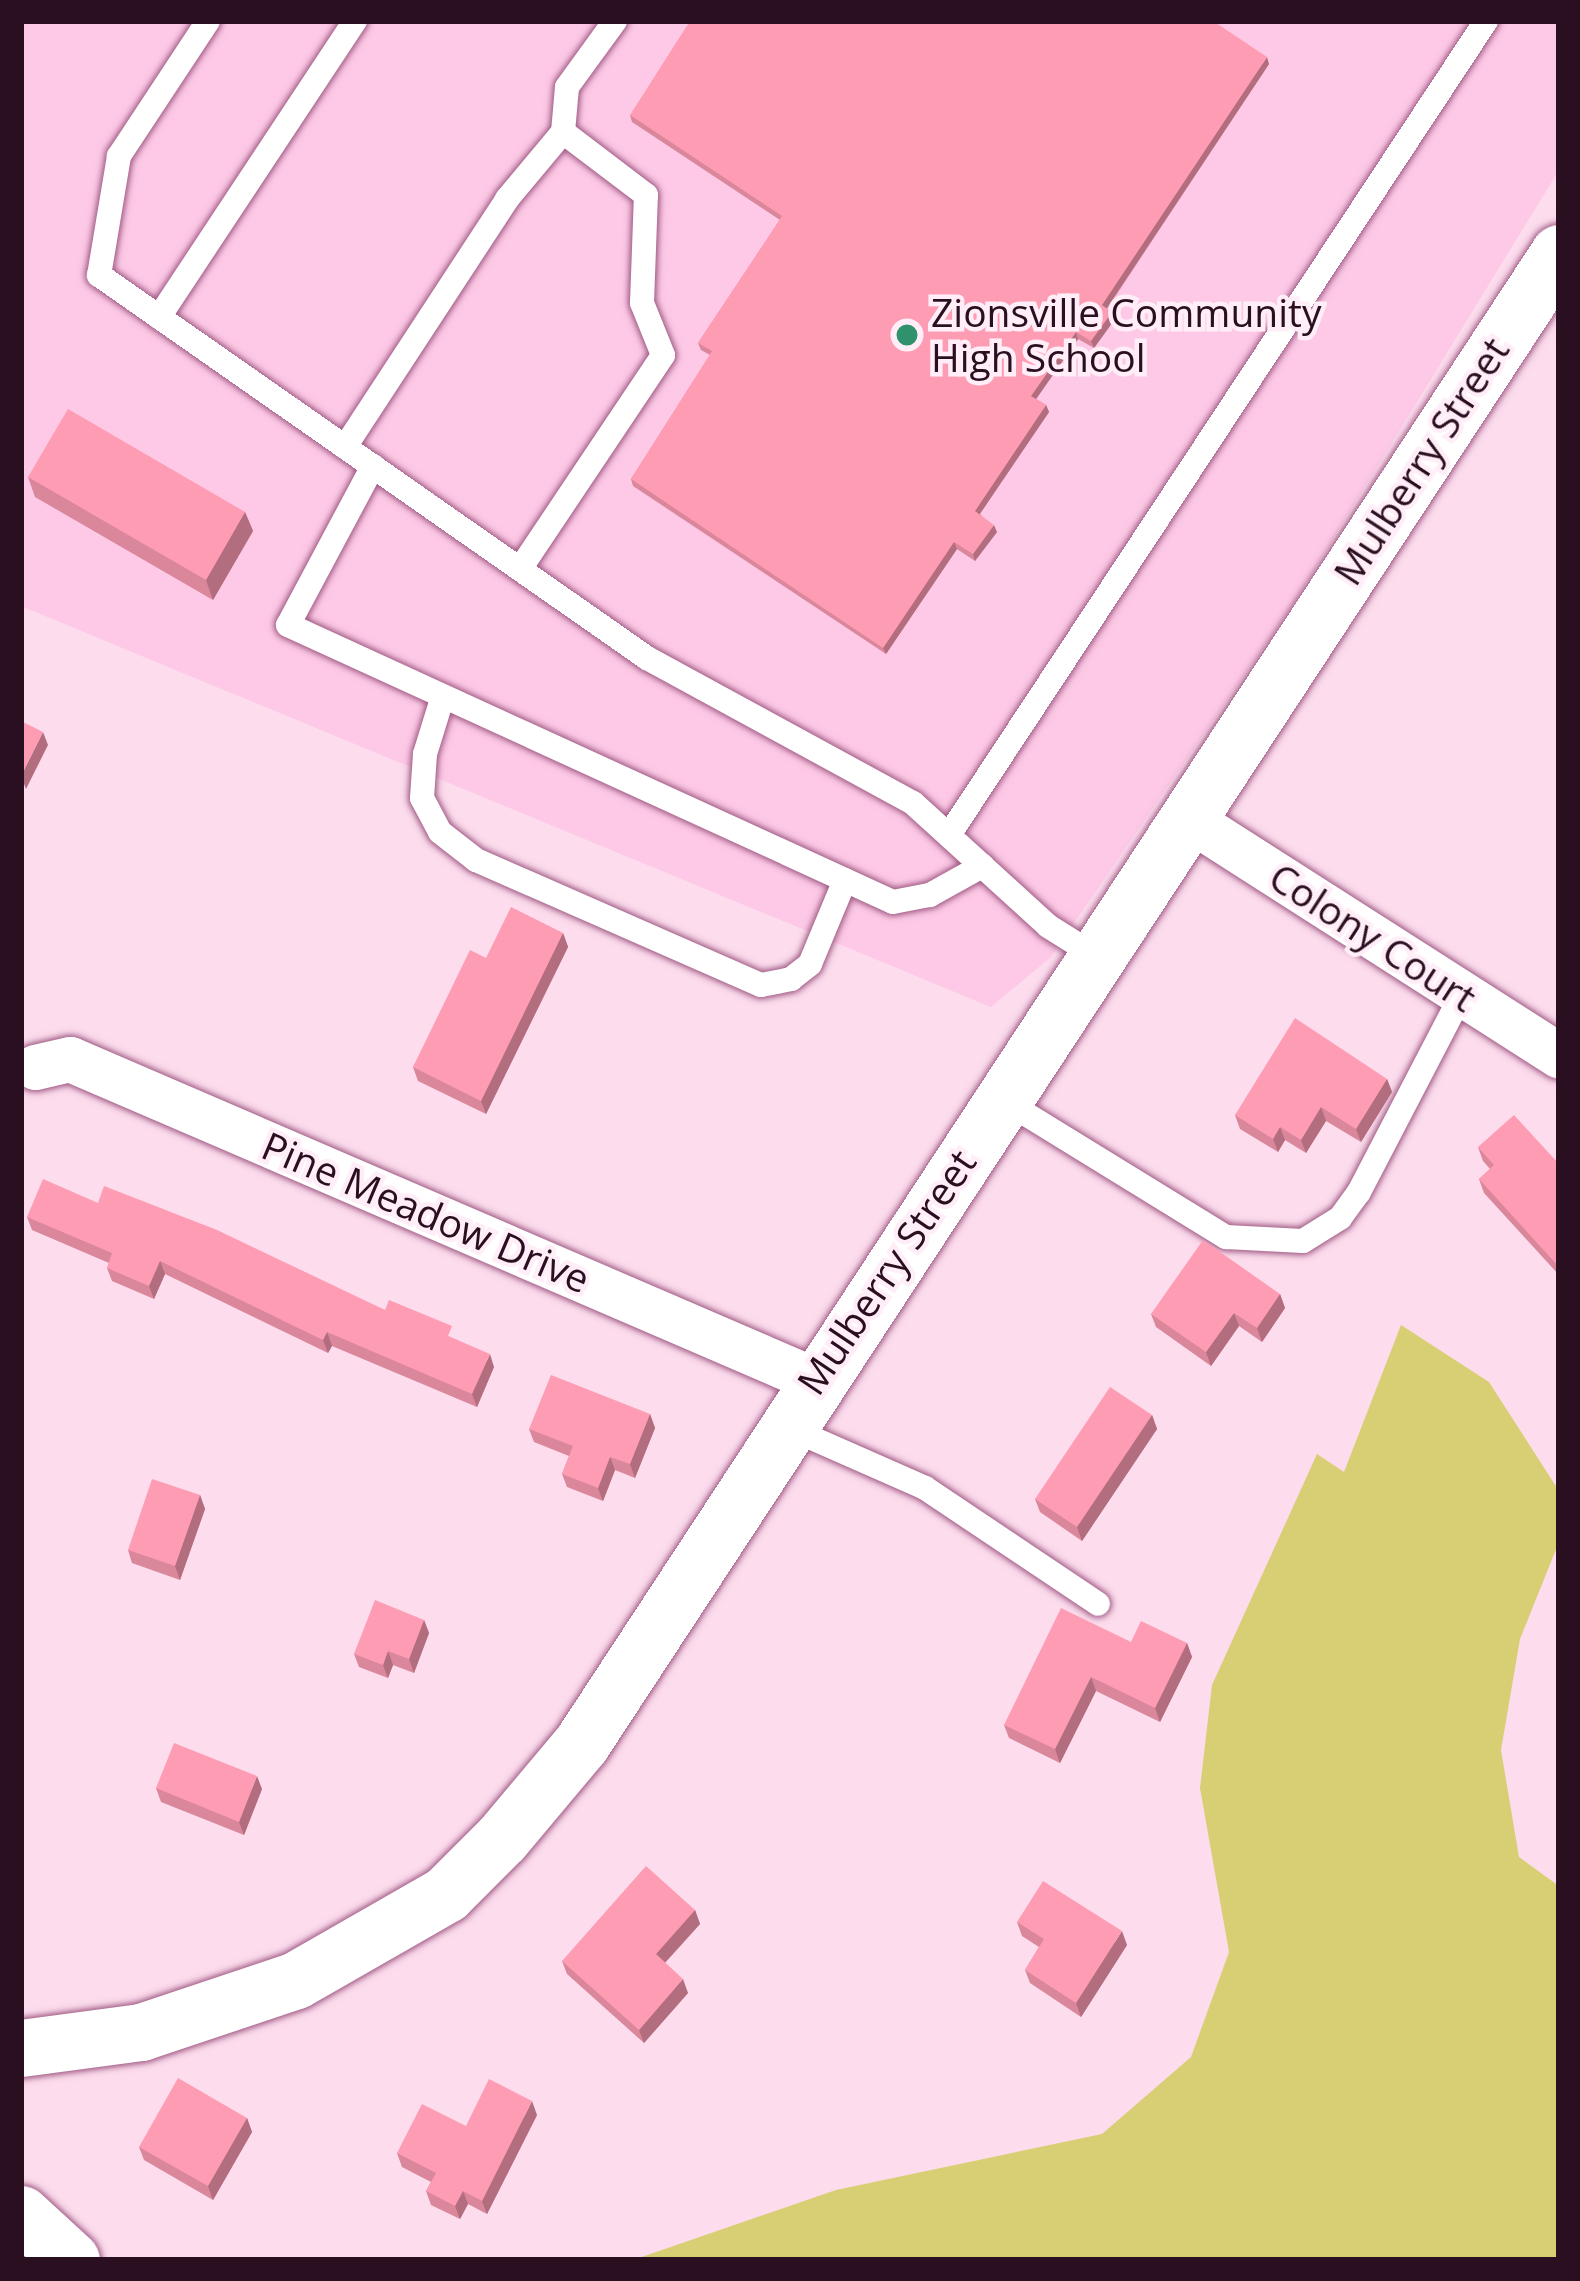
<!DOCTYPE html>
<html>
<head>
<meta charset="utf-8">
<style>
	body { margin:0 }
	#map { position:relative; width:1580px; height:2281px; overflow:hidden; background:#fcdced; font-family:"Open Sans",sans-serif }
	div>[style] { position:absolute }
	.built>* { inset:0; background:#fdc9e6 }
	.green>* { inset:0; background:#d8cf74 }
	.roads { filter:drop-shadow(0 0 3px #a05a84) drop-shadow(0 0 3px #a05a84) }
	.service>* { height:24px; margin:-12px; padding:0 12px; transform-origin:12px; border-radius:12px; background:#fff }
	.minor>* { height:45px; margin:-22.5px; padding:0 22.5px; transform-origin:22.5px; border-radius:22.5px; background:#fff }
	.tertiary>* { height:57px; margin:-28.5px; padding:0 28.5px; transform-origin:28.5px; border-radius:28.5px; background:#fff }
	.wall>* { inset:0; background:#da869b }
	.shaded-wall>* { inset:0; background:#b26d7e }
	.building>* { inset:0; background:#fe9cb4 }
	.dots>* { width:33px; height:33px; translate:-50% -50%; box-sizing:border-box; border:6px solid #ffeef7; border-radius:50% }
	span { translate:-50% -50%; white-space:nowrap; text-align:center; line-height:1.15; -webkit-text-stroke:9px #ffeef7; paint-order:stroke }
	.poi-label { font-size:39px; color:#2a0f20 }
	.left { translate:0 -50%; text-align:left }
	.street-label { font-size:39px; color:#2a0f20 }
	.frame { position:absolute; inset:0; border:24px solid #2a0f20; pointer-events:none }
</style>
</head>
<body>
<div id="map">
	<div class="built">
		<div style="clip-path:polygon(21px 21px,1559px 21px,1559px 170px,1293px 604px,1050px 958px,991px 1007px,21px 606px)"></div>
	</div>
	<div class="green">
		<div style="clip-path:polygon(1401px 1325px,1489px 1382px,1559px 1491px,1559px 1542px,1520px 1639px,1501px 1750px,1519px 1857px,1559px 1886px,1559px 2260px,633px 2260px,836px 2190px,1102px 2134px,1191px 2057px,1229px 1952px,1200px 1788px,1212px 1685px,1317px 1454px,1344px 1472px)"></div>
	</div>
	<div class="roads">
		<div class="service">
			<div style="left:208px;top:21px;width:162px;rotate:123.4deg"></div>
			<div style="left:119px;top:156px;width:121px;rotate:99.5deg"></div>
			<div style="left:99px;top:275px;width:669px;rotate:34.95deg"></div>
			<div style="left:647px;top:658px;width:303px;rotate:28.6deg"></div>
			<div style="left:913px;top:803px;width:183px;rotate:42.3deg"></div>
			<div style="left:1048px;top:926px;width:57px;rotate:32deg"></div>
			<div style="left:159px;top:317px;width:355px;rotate:-56.5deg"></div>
			<div style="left:345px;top:447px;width:296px;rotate:-56.8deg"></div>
			<div style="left:507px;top:199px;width:87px;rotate:-50.1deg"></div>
			<div style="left:373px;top:466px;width:180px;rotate:118.1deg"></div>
			<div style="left:288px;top:625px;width:665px;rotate:24.6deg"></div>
			<div style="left:893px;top:902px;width:38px;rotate:-11deg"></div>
			<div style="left:930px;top:895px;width:60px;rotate:-29.1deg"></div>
			<div style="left:520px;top:569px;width:257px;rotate:-56.2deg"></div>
			<div style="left:663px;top:355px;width:56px;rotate:-112deg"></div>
			<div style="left:642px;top:303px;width:108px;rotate:-87.9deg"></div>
			<div style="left:646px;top:195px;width:104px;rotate:-142.8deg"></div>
			<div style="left:563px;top:132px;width:45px;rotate:-84.9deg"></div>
			<div style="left:567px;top:87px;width:82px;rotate:-54deg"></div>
			<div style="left:442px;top:699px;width:58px;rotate:107.2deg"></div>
			<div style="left:425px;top:754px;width:44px;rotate:93.9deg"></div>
			<div style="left:422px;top:798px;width:38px;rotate:62deg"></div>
			<div style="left:440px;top:832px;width:46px;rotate:37.9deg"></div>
			<div style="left:476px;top:860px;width:311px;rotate:23.7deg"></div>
			<div style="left:761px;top:985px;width:31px;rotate:-11deg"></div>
			<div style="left:791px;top:979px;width:24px;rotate:-38deg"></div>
			<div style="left:810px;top:964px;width:91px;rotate:-67.4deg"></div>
			<div style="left:949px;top:835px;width:975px;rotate:-56.59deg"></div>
			<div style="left:1003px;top:1100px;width:262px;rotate:31.6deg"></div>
			<div style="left:1226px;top:1237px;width:77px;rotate:3deg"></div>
			<div style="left:1303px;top:1241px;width:44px;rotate:-31.9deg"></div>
			<div style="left:1340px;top:1218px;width:32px;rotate:-54deg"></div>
			<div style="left:1359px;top:1192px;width:223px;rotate:-62.5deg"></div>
			<div style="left:787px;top:1427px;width:151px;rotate:23.8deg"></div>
			<div style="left:925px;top:1488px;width:208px;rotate:33.8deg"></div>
		</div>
		<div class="minor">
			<div style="left:1186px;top:817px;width:443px;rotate:32.6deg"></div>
			<div style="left:35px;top:1067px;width:36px;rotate:-13deg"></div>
			<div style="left:70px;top:1059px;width:811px;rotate:23.31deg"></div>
		</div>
		<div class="tertiary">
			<div style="left:21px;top:2048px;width:121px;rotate:-7.6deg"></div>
			<div style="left:141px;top:2032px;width:163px;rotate:-18.5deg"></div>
			<div style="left:296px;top:1980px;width:173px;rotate:-29.8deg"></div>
			<div style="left:446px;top:1894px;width:79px;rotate:-45deg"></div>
			<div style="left:502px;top:1838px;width:123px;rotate:-50deg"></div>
			<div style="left:581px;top:1744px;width:1783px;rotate:-56.74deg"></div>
			<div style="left:21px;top:2214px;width:68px;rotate:42.6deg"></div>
		</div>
	</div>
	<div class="wall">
		<div style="clip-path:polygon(1269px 64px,1107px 309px,1112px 312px,1115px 319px,1094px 348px,1078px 339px,1036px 399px,1046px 405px,1049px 412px,980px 514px,997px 532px,975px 561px,957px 549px,886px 654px,633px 486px,631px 479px,710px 355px,701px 350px,698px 343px,780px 220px,632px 122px,630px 115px)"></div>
		<div style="clip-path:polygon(28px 477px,245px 512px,253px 531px,213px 600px,35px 497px)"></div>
		<div style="clip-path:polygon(563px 933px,568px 947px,486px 1114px,418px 1081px,413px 1067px,486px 958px)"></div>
		<div style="clip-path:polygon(1387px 1079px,1392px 1092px,1361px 1142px,1326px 1121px,1306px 1153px,1285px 1140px,1278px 1152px,1240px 1129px,1235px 1115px)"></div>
		<div style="clip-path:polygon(1478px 1147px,1559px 1164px,1559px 1275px,1484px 1193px,1479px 1179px,1490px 1169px,1483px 1161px)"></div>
		<div style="clip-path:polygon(98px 1203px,385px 1310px,457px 1340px,494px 1367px,477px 1407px,332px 1346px,328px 1353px,165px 1274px,154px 1299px,112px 1281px,107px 1268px,109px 1263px,32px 1230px,27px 1217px)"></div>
		<div style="clip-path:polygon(1280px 1294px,1285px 1308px,1262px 1342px,1239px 1326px,1211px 1366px,1156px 1327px,1151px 1314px)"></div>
		<div style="clip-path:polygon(650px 1414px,655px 1428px,635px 1478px,615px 1470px,603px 1501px,567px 1487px,562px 1474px,569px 1456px,534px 1442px,529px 1429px)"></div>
		<div style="clip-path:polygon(1152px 1415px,1157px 1429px,1082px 1541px,1040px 1512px,1035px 1499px)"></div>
		<div style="clip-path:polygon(200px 1495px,205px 1509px,180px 1580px,132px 1563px,128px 1550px)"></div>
		<div style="clip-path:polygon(424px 1620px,429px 1633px,414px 1673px,393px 1665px,388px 1678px,359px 1667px,354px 1654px)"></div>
		<div style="clip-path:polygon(1131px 1642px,1187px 1643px,1192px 1657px,1160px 1722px,1096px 1691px,1060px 1763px,1009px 1738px,1004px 1725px)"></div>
		<div style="clip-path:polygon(156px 1788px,262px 1789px,244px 1835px,161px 1802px)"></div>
		<div style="clip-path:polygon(695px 1910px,700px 1924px,665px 1963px,688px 1993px,644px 2043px,567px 1974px,562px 1961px)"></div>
		<div style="clip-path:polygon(1017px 1922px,1127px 1945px,1081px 2017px,1030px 1983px,1025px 1970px,1039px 1947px,1022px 1936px)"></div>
		<div style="clip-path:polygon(537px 2115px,487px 2214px,468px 2204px,460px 2219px,431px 2205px,426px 2191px,431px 2182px,402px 2167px,397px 2153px,466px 2126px)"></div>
		<div style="clip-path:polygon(247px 2118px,252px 2132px,213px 2200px,144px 2160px,139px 2147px)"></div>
	</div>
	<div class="shaded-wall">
		<div style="clip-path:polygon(1267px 57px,1269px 64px,1104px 312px,1102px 305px)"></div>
		<div style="clip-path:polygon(1112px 312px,1115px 319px,1094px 348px,1091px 341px)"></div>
		<div style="clip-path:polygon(1076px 332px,1078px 339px,1034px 402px,1031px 396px)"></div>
		<div style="clip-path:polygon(1046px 405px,1049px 412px,977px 518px,975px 511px)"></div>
		<div style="clip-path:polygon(245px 512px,253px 531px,213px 600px,206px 580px)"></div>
		<div style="clip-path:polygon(994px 525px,997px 532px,975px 561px,973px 554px)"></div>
		<div style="clip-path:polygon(954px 542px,957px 549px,886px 654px,883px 648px)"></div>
		<div style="clip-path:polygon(43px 732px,48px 745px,26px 789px,21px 776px)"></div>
		<div style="clip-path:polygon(563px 933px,568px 947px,486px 1114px,481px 1101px)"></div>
		<div style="clip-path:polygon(1387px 1079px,1392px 1092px,1361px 1142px,1356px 1129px)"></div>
		<div style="clip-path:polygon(1321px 1107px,1326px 1121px,1306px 1153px,1301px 1140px)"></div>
		<div style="clip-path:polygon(1280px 1127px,1285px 1140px,1278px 1152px,1273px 1139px)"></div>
		<div style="clip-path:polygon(160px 1261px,165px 1274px,154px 1299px,149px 1286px)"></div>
		<div style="clip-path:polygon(1280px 1294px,1285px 1308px,1262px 1342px,1257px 1328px)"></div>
		<div style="clip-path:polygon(1234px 1313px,1239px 1326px,1211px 1366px,1206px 1352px)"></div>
		<div style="clip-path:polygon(327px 1332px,332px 1346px,328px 1353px,323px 1340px)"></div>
		<div style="clip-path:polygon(490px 1354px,494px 1367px,477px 1407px,472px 1394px)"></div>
		<div style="clip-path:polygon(650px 1414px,655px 1428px,635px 1478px,630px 1464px)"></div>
		<div style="clip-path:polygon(1152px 1415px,1157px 1429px,1082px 1541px,1077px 1527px)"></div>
		<div style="clip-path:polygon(610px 1457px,615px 1470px,603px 1501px,598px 1488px)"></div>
		<div style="clip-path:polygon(200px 1495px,205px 1509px,180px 1580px,175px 1566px)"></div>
		<div style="clip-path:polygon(424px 1620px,429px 1633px,414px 1673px,409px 1659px)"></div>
		<div style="clip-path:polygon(1187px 1643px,1192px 1657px,1160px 1722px,1155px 1708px)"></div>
		<div style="clip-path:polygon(388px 1651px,393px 1665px,388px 1678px,383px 1665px)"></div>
		<div style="clip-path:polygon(1091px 1677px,1096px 1691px,1060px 1763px,1055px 1749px)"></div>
		<div style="clip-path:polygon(257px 1776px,262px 1789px,244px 1835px,239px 1822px)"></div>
		<div style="clip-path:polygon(695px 1910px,700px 1924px,660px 1968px,656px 1954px)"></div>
		<div style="clip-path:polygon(1122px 1931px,1127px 1945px,1081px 2017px,1076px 2003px)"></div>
		<div style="clip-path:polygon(683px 1979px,688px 1993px,644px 2043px,639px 2030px)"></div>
		<div style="clip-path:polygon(532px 2101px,537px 2115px,487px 2214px,482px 2201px)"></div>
		<div style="clip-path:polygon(247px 2118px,252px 2132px,213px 2200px,208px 2186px)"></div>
		<div style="clip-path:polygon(463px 2191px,468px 2204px,460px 2219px,455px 2206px)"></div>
	</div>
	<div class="building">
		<div style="clip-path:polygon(690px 21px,1213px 21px,1267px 57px,1102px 305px,1112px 312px,1091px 341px,1076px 332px,1031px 396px,1046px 405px,975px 511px,994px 525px,973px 554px,954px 542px,883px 648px,631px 479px,712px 351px,698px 343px,782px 216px,630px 115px)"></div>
		<div style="clip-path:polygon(68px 409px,245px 512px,206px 580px,28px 477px)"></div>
		<div style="clip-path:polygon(21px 721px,43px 732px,21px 776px)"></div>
		<div style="clip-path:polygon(511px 907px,563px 933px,481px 1101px,413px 1067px,470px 950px,486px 958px)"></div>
		<div style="clip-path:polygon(1295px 1018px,1387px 1079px,1356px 1129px,1321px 1107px,1301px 1140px,1280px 1127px,1273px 1139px,1235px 1115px)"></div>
		<div style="clip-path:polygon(1514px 1115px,1559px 1164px,1559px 1267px,1479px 1179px,1494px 1165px,1478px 1147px)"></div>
		<div style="clip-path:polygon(43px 1179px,98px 1203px,104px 1186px,217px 1230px,385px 1310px,389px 1300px,452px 1326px,448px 1336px,490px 1354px,472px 1394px,327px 1332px,323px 1340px,160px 1261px,149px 1286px,107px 1268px,112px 1253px,27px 1217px)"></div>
		<div style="clip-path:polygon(1203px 1240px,1280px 1294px,1257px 1328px,1234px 1313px,1206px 1352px,1151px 1314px)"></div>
		<div style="clip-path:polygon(551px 1375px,650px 1414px,630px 1464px,610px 1457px,598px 1488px,562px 1474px,573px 1446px,529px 1429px)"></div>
		<div style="clip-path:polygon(1110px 1387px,1152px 1415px,1077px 1527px,1035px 1499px)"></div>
		<div style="clip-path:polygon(152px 1479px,200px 1495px,175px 1566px,128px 1550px)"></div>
		<div style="clip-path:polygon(375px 1600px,424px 1620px,409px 1659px,388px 1651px,383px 1665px,354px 1654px)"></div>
		<div style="clip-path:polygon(1061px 1608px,1131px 1642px,1141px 1621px,1187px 1643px,1155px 1708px,1091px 1677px,1055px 1749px,1004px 1725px)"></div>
		<div style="clip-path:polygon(174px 1743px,257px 1776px,239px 1822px,156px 1788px)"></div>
		<div style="clip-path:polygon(646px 1866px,695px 1910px,656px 1954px,683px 1979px,639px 2030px,562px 1961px)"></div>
		<div style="clip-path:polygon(1043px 1881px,1122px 1931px,1076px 2003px,1025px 1970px,1044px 1939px,1017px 1922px)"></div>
		<div style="clip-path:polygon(178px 2078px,247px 2118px,208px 2186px,139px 2147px)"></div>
		<div style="clip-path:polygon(489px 2079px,532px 2101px,482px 2201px,463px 2191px,455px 2206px,426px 2191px,436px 2173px,397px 2153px,422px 2104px,466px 2126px)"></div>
	</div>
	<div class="dots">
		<div style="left:907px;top:335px;background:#30926d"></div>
	</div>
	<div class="poi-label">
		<span class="left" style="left:931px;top:335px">Zionsville Community<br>High School</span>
	</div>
	<div class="street-label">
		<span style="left:1421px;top:461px;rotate:-57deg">Mulberry Street</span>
		<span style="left:1373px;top:937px;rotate:33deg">Colony Court</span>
		<span style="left:426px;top:1212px;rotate:23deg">Pine Meadow Drive</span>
		<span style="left:886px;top:1272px;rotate:-56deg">Mulberry Street</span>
	</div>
	<div class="frame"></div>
</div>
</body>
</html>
